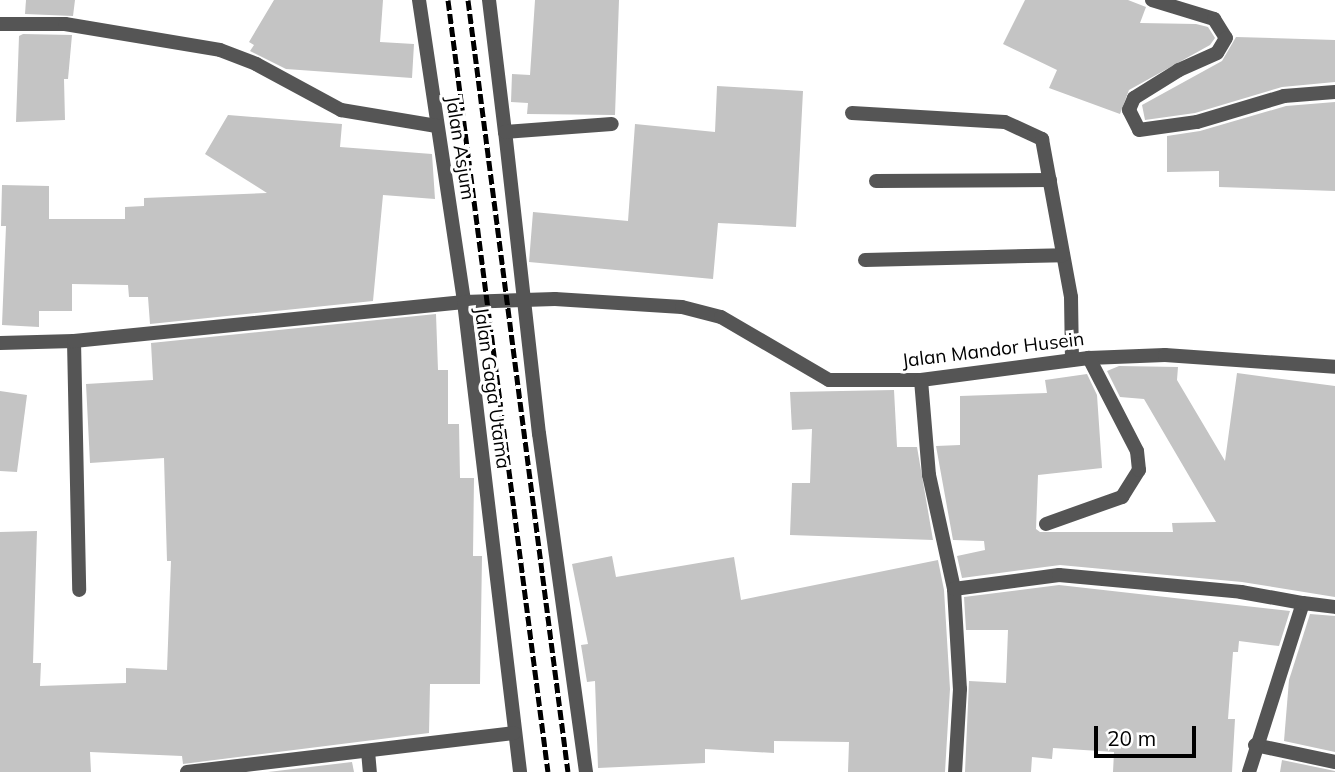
<!DOCTYPE html>
<html>
<head>
<meta charset="utf-8">
<style>
	body { margin:0 }
	#map { position:relative; width:1335px; height:772px; overflow:hidden; background:#fff; font-family:Mulish,sans-serif }
	div>[style] { position:absolute }
	.building>* { inset:0; background:#c4c4c4 }
	.service>* { height:14px; margin:-7px; padding:0 7px; transform-origin:7px; border-radius:7px; background:#555 }
	.minor>* { height:14px; margin:-7px; padding:0 7px; transform-origin:7px; border-radius:7px; background:#555 }
	.rail>* { height:5px; margin-top:-2.5px; transform-origin:0; background:repeating-linear-gradient(90deg,#000 0 10px,transparent 0 13.5px) }
	span { translate:-50% -50%; white-space:nowrap; text-align:center; line-height:1.15; -webkit-text-stroke:6px #fff; paint-order:stroke }
	.street-label { font-size:19px; color:#000 }
	.scale { position:absolute; left:1094px; top:726px; width:102px; height:32px; box-sizing:border-box; border:4px solid #000; border-top:0; padding-left:9px; font-size:21px; line-height:24px; white-space:nowrap; color:#000; -webkit-text-stroke:5px #fff; paint-order:stroke }
</style>
</head>
<body>
<div id="map">
	<div class="building">
		<div style="clip-path:polygon(26px 0,75px 0,73px 16px,25px 14px)"></div>
		<div style="clip-path:polygon(274px 0,383px 0,380px 42px,414px 44px,412px 78px,286px 69px,250px 51px,254px 45px,249px 42px)"></div>
		<div style="clip-path:polygon(535px 0,619px 0,615px 115px,527px 114px,528px 103px,511px 102px,512px 74px,530px 75px)"></div>
		<div style="clip-path:polygon(1025px 0,1128px 0,1146px 7px,1140px 23px,1196px 24px,1208px 27px,1215px 38px,1210px 45px,1129px 90px,1120px 114px,1049px 88px,1057px 70px,1003px 44px)"></div>
		<div style="clip-path:polygon(23px 34px,72px 35px,68px 79px,64px 79px,65px 120px,16px 122px,19px 36px)"></div>
		<div style="clip-path:polygon(1236px 37px,1335px 40px,1335px 82px,1282px 87px,1195px 113px,1145px 120px,1142px 105px,1222px 61px)"></div>
		<div style="clip-path:polygon(717px 86px,803px 91px,796px 227px,718px 223px,713px 279px,529px 262px,533px 212px,628px 221px,635px 124px,715px 132px)"></div>
		<div style="clip-path:polygon(1335px 102px,1335px 191px,1219px 187px,1219px 171px,1167px 172px,1167px 136px,1200px 131px,1286px 106px)"></div>
		<div style="clip-path:polygon(228px 115px,342px 124px,340px 147px,432px 154px,435px 199px,383px 195px,373px 301px,150px 324px,148px 297px,129px 297px,128px 285px,72px 284px,72px 311px,39px 311px,39px 327px,2px 325px,6px 226px,1px 226px,2px 185px,49px 186px,49px 219px,125px 219px,125px 207px,144px 206px,144px 198px,267px 193px,205px 154px)"></div>
		<div style="clip-path:polygon(436px 314px,438px 370px,448px 370px,448px 424px,459px 424px,460px 478px,474px 478px,473px 556px,482px 556px,480px 684px,430px 684px,429px 733px,183px 764px,182px 756px,90px 752px,91px 772px,0 772px,0 532px,37px 531px,33px 663px,41px 663px,40px 686px,126px 683px,126px 668px,167px 670px,171px 561px,167px 561px,164px 458px,90px 463px,86px 384px,153px 380px,151px 343px)"></div>
		<div style="clip-path:polygon(1119px 366px,1178px 367px,1177px 380px,1225px 461px,1237px 373px,1335px 386px,1335px 597px,1242px 582px,1060px 565px,962px 578px,957px 556px,985px 550px,984px 541px,953px 540px,936px 446px,960px 445px,960px 396px,1047px 393px,1045px 380px,1087px 374px,1097px 395px,1102px 468px,1038px 475px,1036px 529px,1040px 532px,1173px 532px,1172px 523px,1216px 522px,1144px 399px,1120px 397px,1107px 371px)"></div>
		<div style="clip-path:polygon(894px 390px,897px 447px,917px 447px,933px 540px,790px 535px,792px 483px,810px 483px,812px 429px,792px 430px,790px 392px)"></div>
		<div style="clip-path:polygon(0 391px,27px 395px,17px 472px,0 471px)"></div>
		<div style="clip-path:polygon(612px 556px,616px 577px,734px 557px,741px 600px,938px 560px,944px 590px,950px 689px,945px 772px,848px 772px,849px 742px,774px 741px,774px 753px,705px 749px,705px 763px,598px 768px,595px 681px,587px 682px,581px 645px,588px 644px,572px 564px)"></div>
		<div style="clip-path:polygon(1059px 585px,1290px 611px,1279px 646px,1239px 641px,1238px 652px,1233px 652px,1228px 719px,1235px 719px,1232px 772px,1113px 772px,1114px 752px,1053px 748px,1052px 759px,1032px 757px,1031px 772px,965px 772px,969px 681px,1006px 683px,1008px 630px,966px 630px,964px 597px)"></div>
		<div style="clip-path:polygon(1310px 614px,1335px 616px,1335px 752px,1284px 741px,1289px 680px)"></div>
		<div style="clip-path:polygon(1282px 760px,1335px 771px,1335px 772px,1280px 772px)"></div>
		<div style="clip-path:polygon(352px 762px,354px 772px,268px 772px)"></div>
	</div>
	<div class="service">
		<div style="left:852px;top:113px;width:153px;rotate:3.4deg"></div>
		<div style="left:1005px;top:122px;width:41px;rotate:24.7deg"></div>
		<div style="left:1042px;top:139px;width:161px;rotate:79.6deg"></div>
		<div style="left:1071px;top:297px;width:63px;rotate:89.1deg"></div>
		<div style="left:876px;top:181px;width:174px;rotate:-0.3deg"></div>
		<div style="left:865px;top:260px;width:198px;rotate:-1.4deg"></div>
	</div>
	<div class="minor">
		<div style="left:419px;top:0;width:305px;rotate:81.5deg"></div>
		<div style="left:464px;top:302px;width:91px;rotate:-1.9deg"></div>
		<div style="left:555px;top:299px;width:127px;rotate:3.6deg"></div>
		<div style="left:682px;top:307px;width:40px;rotate:14.4deg"></div>
		<div style="left:721px;top:317px;width:125px;rotate:30.3deg"></div>
		<div style="left:829px;top:380px;width:92px"></div>
		<div style="left:921px;top:380px;width:169px;rotate:-7.5deg"></div>
		<div style="left:1089px;top:358px;width:76px;rotate:-2.3deg"></div>
		<div style="left:1165px;top:355px;width:170px;rotate:4deg"></div>
		<div style="left:489px;top:0;width:133px;rotate:83.1deg"></div>
		<div style="left:1152px;top:0;width:65px;rotate:17deg"></div>
		<div style="left:1214px;top:19px;width:22px;rotate:58deg"></div>
		<div style="left:1226px;top:38px;width:17px;rotate:121deg"></div>
		<div style="left:1217px;top:53px;width:42px;rotate:155.9deg"></div>
		<div style="left:1179px;top:70px;width:53px;rotate:148.1deg"></div>
		<div style="left:1134px;top:98px;width:13px;rotate:113deg"></div>
		<div style="left:1129px;top:110px;width:22px;rotate:63deg"></div>
		<div style="left:1139px;top:130px;width:59px;rotate:-7.9deg"></div>
		<div style="left:1197px;top:122px;width:91px;rotate:-16.6deg"></div>
		<div style="left:1284px;top:96px;width:51px;rotate:-4.5deg"></div>
		<div style="left:0;top:24px;width:65px"></div>
		<div style="left:65px;top:24px;width:157px;rotate:9.5deg"></div>
		<div style="left:220px;top:50px;width:39px;rotate:21deg"></div>
		<div style="left:256px;top:64px;width:97px;rotate:28.4deg"></div>
		<div style="left:341px;top:110px;width:97px;rotate:9.5deg"></div>
		<div style="left:74px;top:341px;width:249px;rotate:88.8deg"></div>
		<div style="left:0;top:343px;width:74px;rotate:-1.5deg"></div>
		<div style="left:74px;top:341px;width:392px;rotate:-5.7deg"></div>
		<div style="left:464px;top:302px;width:473px;rotate:83.2deg"></div>
		<div style="left:921px;top:380px;width:95px;rotate:85.2deg"></div>
		<div style="left:929px;top:475px;width:117px;rotate:77.6deg"></div>
		<div style="left:954px;top:589px;width:100px;rotate:86.6deg"></div>
		<div style="left:960px;top:689px;width:83px;rotate:93.4deg"></div>
		<div style="left:1046px;top:524px;width:81px;rotate:-19.6deg"></div>
		<div style="left:1122px;top:497px;width:32px;rotate:-58deg"></div>
		<div style="left:1139px;top:470px;width:19px;rotate:-96deg"></div>
		<div style="left:1137px;top:451px;width:105px;rotate:-117.3deg"></div>
		<div style="left:954px;top:589px;width:106px;rotate:-7.6deg"></div>
		<div style="left:1059px;top:575px;width:183px;rotate:5.3deg"></div>
		<div style="left:1241px;top:592px;width:63px;rotate:10.1deg"></div>
		<div style="left:1255px;top:745px;width:82px;rotate:12deg"></div>
		<div style="left:368px;top:751px;width:21px;rotate:85deg"></div>
		<div style="left:187px;top:772px;width:329px;rotate:-6.8deg"></div>
		<div style="left:586px;top:772px;width:341px;rotate:-97.9deg"></div>
		<div style="left:539px;top:434px;width:304px;rotate:-96.4deg"></div>
		<div style="left:505px;top:132px;width:107px;rotate:-4.3deg"></div>
		<div style="left:1249px;top:772px;width:177px;rotate:-72.3deg"></div>
		<div style="left:1303px;top:603px;width:32px;rotate:7deg"></div>
	</div>
	<div class="rail">
		<div style="left:448px;top:0;width:778px;rotate:82.62deg"></div>
		<div style="left:468px;top:0;width:778px;rotate:82.62deg"></div>
	</div>
	<div class="street-label">
		<span style="left:460px;top:148px;rotate:81deg">Jalan Asjum</span>
		<span style="left:993px;top:350px;rotate:-7deg">Jalan Mandor Husein</span>
		<span style="left:492px;top:388px;rotate:82deg">Jalan Gaga Utama</span>
	</div>
	<div class="scale">20 m</div>
</div>
</body>
</html>
